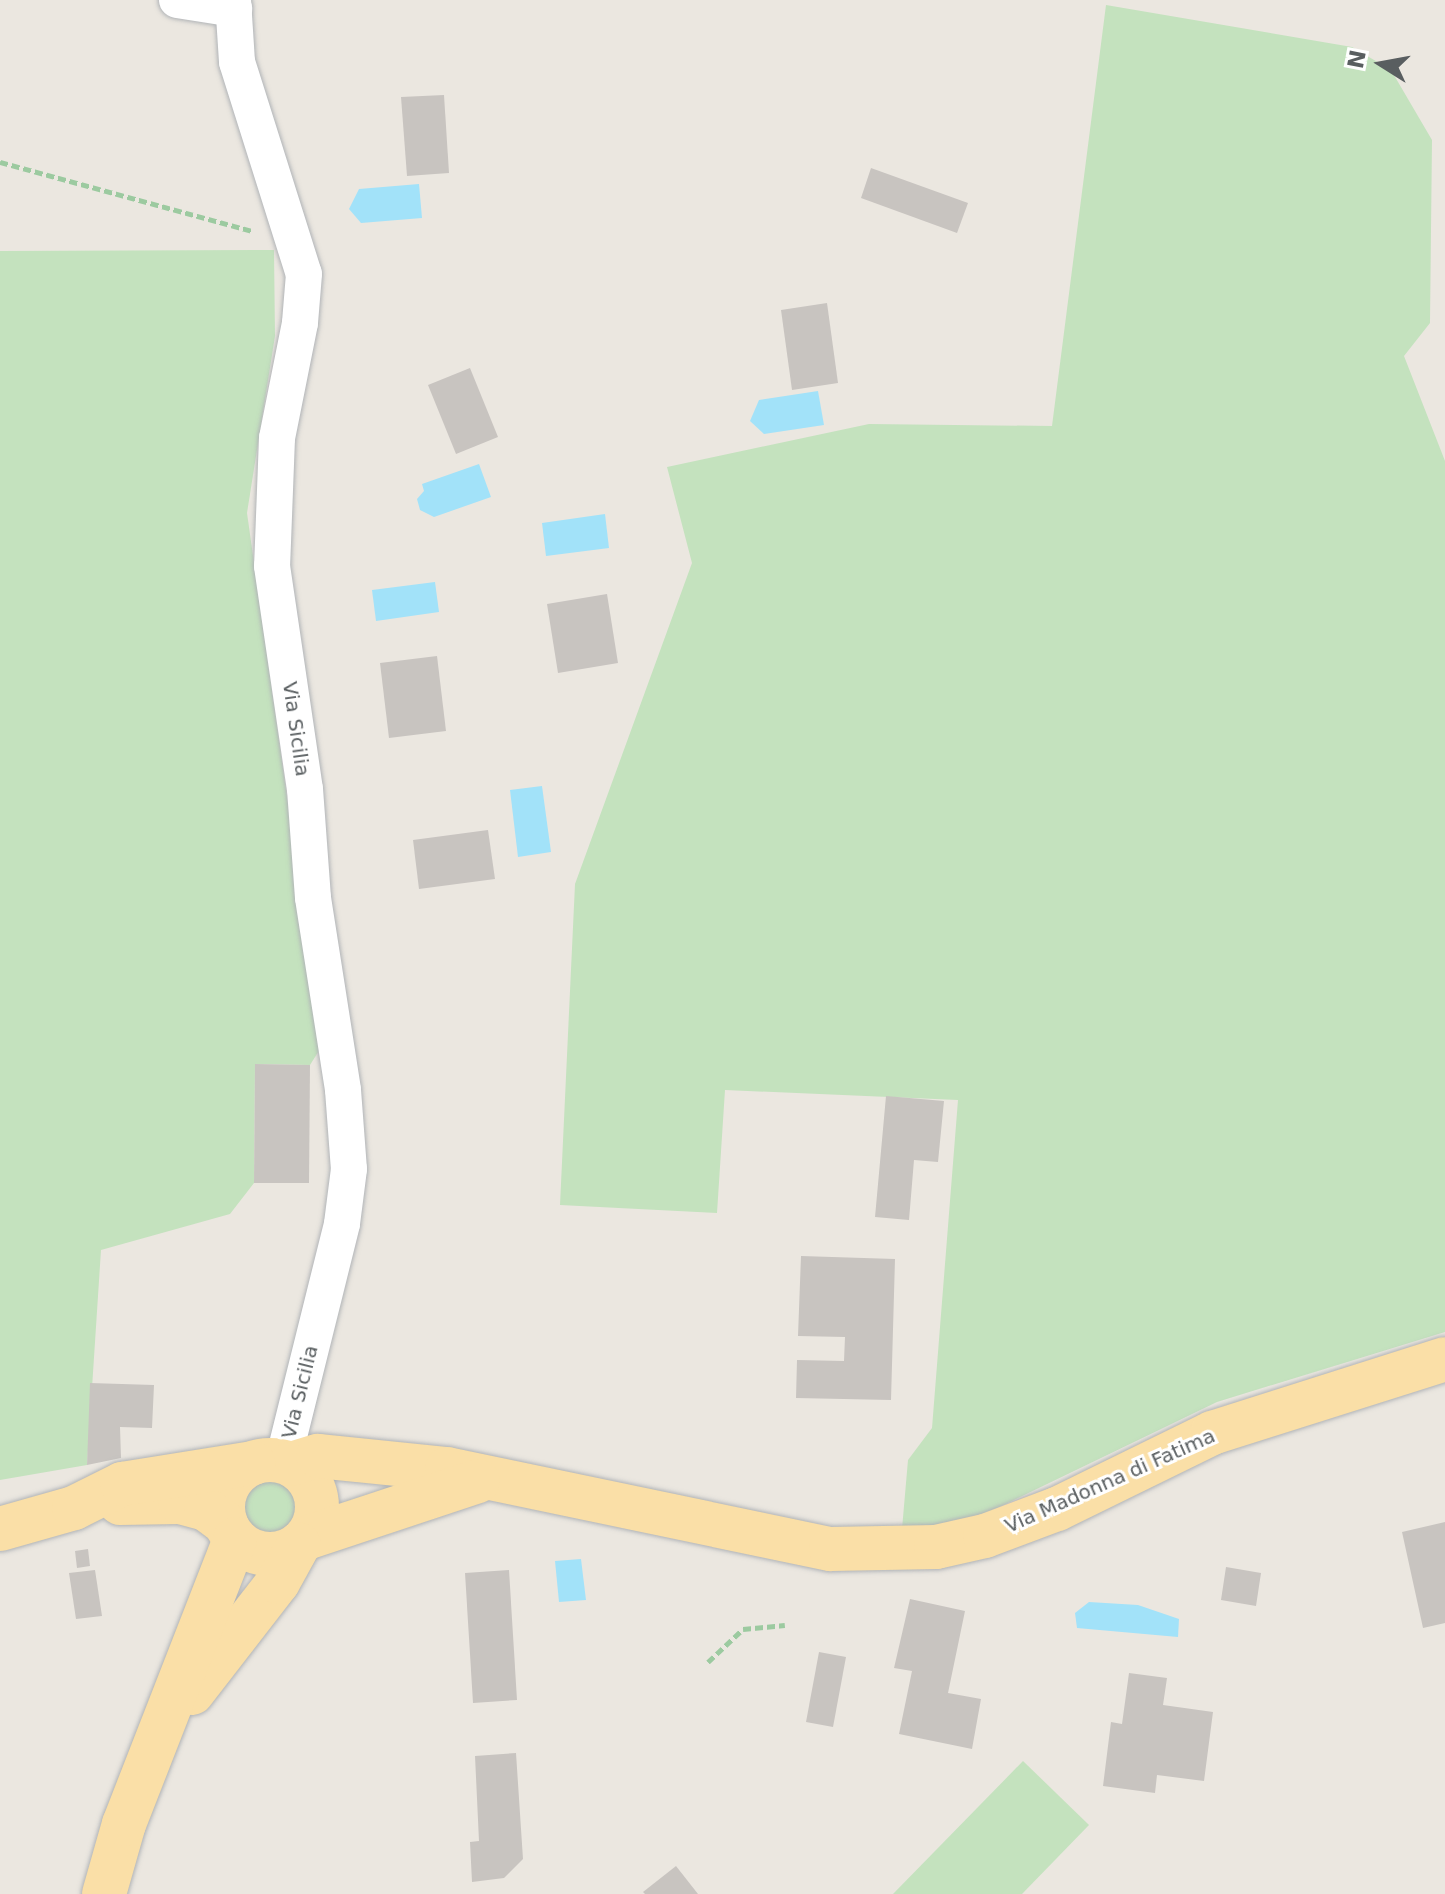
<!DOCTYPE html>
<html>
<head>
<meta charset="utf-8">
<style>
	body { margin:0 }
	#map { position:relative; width:1445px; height:1894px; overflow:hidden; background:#ebe7e0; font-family:"DejaVu Sans",sans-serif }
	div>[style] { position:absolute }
	.green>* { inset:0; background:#c4e2be }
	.round { border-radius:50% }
	.water>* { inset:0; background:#a2e2f9 }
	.building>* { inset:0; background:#c8c4c0 }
	.path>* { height:5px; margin-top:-2.5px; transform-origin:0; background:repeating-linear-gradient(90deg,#9ccaa0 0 8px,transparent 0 12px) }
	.roads { filter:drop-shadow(0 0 2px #b1b4b7) drop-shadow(0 0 2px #b1b4b7) }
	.minor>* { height:36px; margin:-18px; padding:0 18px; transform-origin:18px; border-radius:18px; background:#fff }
	.major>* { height:44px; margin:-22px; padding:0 22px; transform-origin:22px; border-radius:22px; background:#fadfa7 }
	.major>.ring { margin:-22px; padding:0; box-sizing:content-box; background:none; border:44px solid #fadfa7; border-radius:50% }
	span { translate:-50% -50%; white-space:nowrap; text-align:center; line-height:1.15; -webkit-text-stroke:6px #fff; paint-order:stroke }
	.street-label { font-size:20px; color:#595e60 }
	.north { position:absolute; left:1341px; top:24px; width:80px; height:80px; -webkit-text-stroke:6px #fff; paint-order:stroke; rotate:281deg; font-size:22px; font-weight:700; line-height:32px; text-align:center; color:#595e60 }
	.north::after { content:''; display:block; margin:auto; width:28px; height:36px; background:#595e60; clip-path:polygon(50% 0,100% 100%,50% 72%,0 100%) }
</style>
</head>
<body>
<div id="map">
	<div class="green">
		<div style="clip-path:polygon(1106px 5px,1352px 47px,1391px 70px,1432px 140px,1430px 323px,1404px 356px,1445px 461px,1445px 1332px,1217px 1402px,991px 1511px,935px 1528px,902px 1529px,908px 1460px,932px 1428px,958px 1100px,725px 1090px,717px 1213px,560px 1205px,575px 884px,692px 563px,667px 467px,869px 424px,1052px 426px)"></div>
		<div style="clip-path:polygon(274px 250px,275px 336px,247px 513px,322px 1046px,310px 1065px,255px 1064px,254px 1183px,230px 1214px,101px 1250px,87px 1465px,0 1480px,0 251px)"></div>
		<div class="round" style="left:236px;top:1474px;width:62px;height:62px"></div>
		<div style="clip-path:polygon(1023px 1761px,1089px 1825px,1022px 1894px,893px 1894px)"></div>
	</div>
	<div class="water">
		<div style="clip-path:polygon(419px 184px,422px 218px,361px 223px,349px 209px,359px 189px)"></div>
		<div style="clip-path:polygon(818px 391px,824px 425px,764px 434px,750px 421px,759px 400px)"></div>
		<div style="clip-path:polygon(479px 464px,491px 497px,434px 517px,420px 510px,417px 499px,424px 491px,422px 484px)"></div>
		<div style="clip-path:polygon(605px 514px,609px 548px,546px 556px,542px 523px)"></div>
		<div style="clip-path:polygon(435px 582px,439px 612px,376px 621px,372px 590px)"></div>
		<div style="clip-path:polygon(542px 786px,551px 852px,518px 857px,510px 790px)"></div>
		<div style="clip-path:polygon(581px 1559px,586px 1600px,559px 1602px,555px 1561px)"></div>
		<div style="clip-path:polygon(1089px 1602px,1138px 1605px,1179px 1619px,1178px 1637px,1077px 1628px,1075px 1613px)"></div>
	</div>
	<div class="building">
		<div style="clip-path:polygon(444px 95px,449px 173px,407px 176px,401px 97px)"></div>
		<div style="clip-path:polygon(871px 168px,968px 203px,957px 233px,861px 198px)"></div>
		<div style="clip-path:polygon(827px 303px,838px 383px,792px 390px,781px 310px)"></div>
		<div style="clip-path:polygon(470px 368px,498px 437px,456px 454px,428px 385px)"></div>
		<div style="clip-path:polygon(607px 594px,618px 663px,558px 673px,547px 604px)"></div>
		<div style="clip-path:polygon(437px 656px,446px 731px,389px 738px,380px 663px)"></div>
		<div style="clip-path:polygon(488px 830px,495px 879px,419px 889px,413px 840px)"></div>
		<div style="clip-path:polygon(255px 1064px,310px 1065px,309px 1183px,254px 1183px)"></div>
		<div style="clip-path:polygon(886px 1096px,944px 1101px,938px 1162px,914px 1160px,909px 1220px,875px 1217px)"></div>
		<div style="clip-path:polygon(801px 1256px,895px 1259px,891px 1400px,796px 1398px,797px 1360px,844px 1361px,845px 1337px,798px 1336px)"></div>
		<div style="clip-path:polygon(90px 1383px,154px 1385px,152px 1428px,120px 1427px,121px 1458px,87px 1465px)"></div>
		<div style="clip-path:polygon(1445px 1522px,1445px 1623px,1423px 1628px,1402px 1532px)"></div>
		<div style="clip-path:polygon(88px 1549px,90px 1566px,77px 1568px,75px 1551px)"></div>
		<div style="clip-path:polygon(1226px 1567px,1261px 1573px,1256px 1606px,1221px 1600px)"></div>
		<div style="clip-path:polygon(95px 1570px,102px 1616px,76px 1619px,69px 1573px)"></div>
		<div style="clip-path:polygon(509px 1570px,517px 1700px,473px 1703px,465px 1573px)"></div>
		<div style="clip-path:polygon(910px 1599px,965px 1611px,948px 1693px,981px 1699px,972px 1749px,899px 1734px,912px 1671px,894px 1668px)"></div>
		<div style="clip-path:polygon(819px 1652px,846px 1657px,833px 1727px,806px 1722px)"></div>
		<div style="clip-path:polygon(1129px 1673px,1167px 1678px,1163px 1705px,1213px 1712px,1204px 1781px,1157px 1775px,1155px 1793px,1103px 1786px,1111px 1722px,1122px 1724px)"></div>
		<div style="clip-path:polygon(516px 1753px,523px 1859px,504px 1878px,472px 1882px,470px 1842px,479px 1841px,475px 1756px)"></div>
		<div style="clip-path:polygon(676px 1866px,698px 1894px,645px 1894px,643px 1892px)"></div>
	</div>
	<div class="path">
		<div style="left:0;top:162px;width:262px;rotate:15.3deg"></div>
		<div style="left:708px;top:1662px;width:48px;rotate:-43.3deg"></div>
		<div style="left:743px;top:1629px;width:42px;rotate:-5.4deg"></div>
	</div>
	<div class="roads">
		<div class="minor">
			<div style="left:177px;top:0;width:58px;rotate:9deg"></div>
			<div style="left:233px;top:0;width:62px;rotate:86.3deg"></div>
			<div style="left:237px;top:62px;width:222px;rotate:72.5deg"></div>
			<div style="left:304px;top:274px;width:49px;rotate:94.7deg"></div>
			<div style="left:300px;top:323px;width:117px;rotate:101.3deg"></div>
			<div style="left:277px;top:438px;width:128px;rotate:92.2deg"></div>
			<div style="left:272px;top:566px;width:225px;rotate:81.6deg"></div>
			<div style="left:305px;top:789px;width:109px;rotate:85.8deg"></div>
			<div style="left:313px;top:898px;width:194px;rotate:81.1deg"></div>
			<div style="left:343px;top:1090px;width:79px;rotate:85.7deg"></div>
			<div style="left:349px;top:1169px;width:55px;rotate:97.3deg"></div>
			<div style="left:342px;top:1224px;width:244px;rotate:104deg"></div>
		</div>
		<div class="major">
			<div class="ring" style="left:223px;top:1460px;width:50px;height:50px"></div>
			<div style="left:291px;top:1464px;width:28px;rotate:-17deg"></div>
			<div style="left:318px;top:1456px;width:130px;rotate:5.8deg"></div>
			<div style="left:447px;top:1469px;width:392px;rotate:11.8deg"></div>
			<div style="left:831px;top:1549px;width:105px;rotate:-1.1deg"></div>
			<div style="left:936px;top:1547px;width:50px;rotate:-12.7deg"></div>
			<div style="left:985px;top:1536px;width:77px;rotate:-20.6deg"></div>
			<div style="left:1057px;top:1509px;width:173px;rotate:-26.1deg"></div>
			<div style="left:1212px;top:1433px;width:244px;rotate:-17.6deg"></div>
			<div style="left:120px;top:1503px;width:60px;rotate:-1deg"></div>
			<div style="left:180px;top:1502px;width:27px;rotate:15deg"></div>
			<div style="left:206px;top:1509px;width:25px;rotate:37deg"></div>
			<div style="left:0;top:1529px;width:77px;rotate:-15.8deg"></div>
			<div style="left:74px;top:1508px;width:54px;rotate:-26.6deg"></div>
			<div style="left:122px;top:1484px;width:133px;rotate:-9.1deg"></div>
			<div style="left:306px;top:1538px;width:181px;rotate:-18.3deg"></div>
			<div style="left:192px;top:1693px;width:140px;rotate:-52.2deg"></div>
			<div style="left:278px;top:1582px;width:43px;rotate:-61.1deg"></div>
			<div style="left:104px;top:1894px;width:73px;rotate:-74.1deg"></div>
			<div style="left:124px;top:1824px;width:306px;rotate:-68.7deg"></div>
		</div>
	</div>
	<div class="street-label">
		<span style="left:296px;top:729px;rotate:82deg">Via Sicilia</span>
		<span style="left:300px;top:1392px;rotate:-76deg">Via Sicilia</span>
		<span style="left:1110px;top:1481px;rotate:-24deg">Via Madonna di Fatima</span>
	</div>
	<div class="north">N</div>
</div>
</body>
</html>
